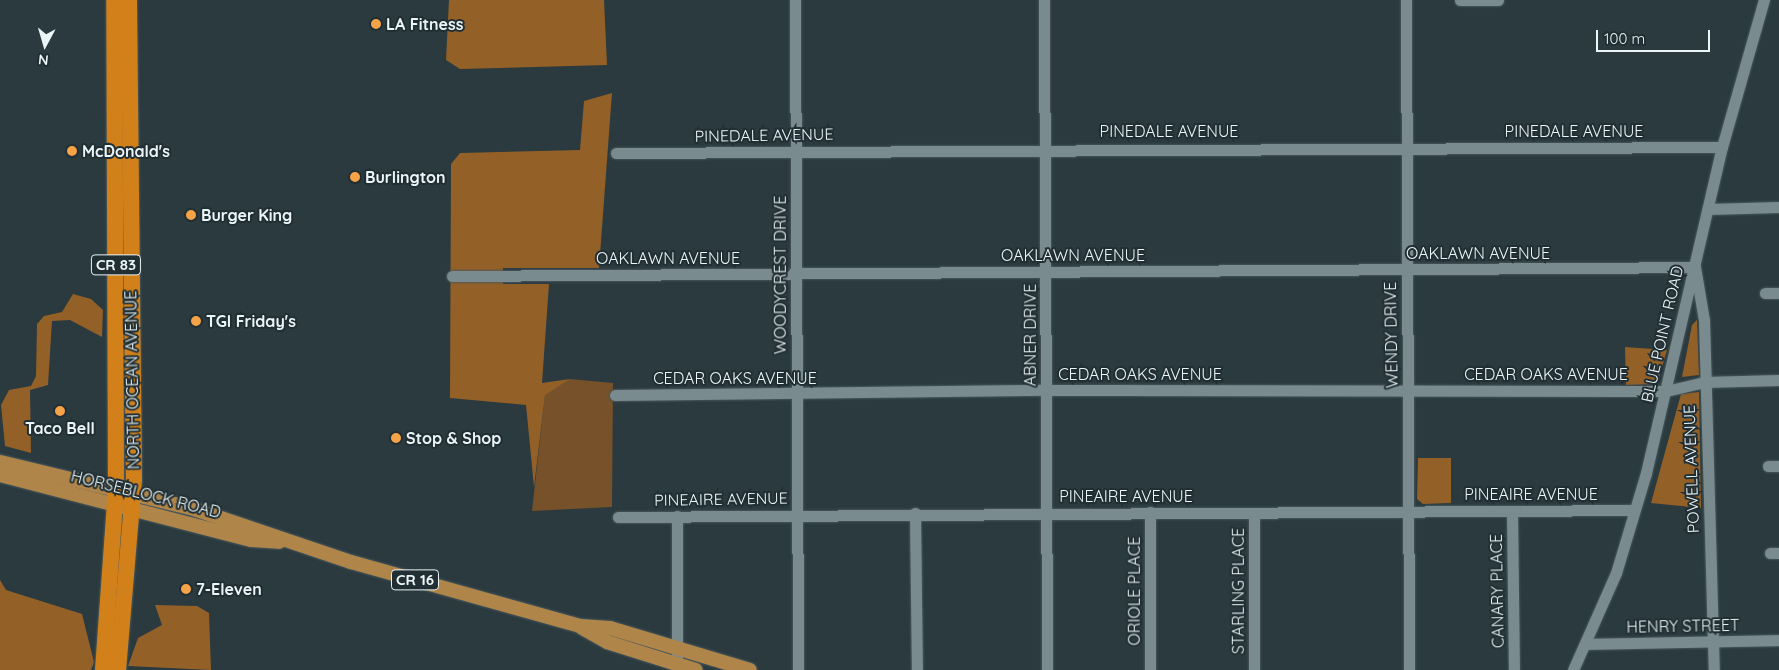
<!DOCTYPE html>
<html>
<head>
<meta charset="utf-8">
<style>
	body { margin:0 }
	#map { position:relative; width:1779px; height:670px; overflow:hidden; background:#2a3a3e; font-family:Quicksand,sans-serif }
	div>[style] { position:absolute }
	.green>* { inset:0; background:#76512a }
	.forest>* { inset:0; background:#936028 }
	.roads { filter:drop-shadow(0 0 1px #4a585c) drop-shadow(0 0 1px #4a585c) }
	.minor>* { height:11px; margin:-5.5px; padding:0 5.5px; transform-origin:5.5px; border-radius:5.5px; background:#7a8b90 }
	.major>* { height:14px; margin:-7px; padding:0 7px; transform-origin:7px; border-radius:7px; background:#af8549 }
	.highway>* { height:16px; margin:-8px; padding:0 8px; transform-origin:8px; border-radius:8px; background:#d2811a }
	.dots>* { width:14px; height:14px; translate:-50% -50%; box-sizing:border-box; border:2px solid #212f34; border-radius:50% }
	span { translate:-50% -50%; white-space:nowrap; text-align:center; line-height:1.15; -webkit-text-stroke:4px #212f34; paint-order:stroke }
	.shield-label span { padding:1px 4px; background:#212f34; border:1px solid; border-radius:4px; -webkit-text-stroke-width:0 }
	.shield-label { font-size:15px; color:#ebf5f8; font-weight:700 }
	.poi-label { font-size:16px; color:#ebf5f8; font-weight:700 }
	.left { translate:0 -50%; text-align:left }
	.street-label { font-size:16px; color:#ebf5f8 }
	.north { position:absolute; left:20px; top:20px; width:50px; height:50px; -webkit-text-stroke:4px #212f34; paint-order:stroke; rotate:186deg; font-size:14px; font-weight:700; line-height:20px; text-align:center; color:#ebf5f8 }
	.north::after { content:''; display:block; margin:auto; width:18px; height:22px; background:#ebf5f8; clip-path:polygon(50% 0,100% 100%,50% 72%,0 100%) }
	.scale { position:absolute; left:1596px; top:30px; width:114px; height:22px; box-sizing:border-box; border:2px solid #ebf5f8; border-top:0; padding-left:6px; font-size:15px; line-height:18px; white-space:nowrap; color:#ebf5f8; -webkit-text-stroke:4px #212f34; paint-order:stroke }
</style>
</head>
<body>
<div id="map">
	<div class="green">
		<div style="clip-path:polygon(570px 379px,613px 383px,612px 507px,532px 511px,545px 394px)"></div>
	</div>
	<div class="forest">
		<div style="clip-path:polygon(449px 0,604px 0,607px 65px,460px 69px,446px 60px)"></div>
		<div style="clip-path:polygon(612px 93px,599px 268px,503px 268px,503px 284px,549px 284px,542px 383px,570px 379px,545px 395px,534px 487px,526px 405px,450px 398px,451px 164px,460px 153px,580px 150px,584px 101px)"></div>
		<div style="clip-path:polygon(73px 294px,91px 299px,103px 310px,102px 337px,70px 320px,52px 321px,48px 385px,30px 390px,31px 453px,5px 446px,1px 405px,9px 390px,31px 386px,36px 376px,37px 324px,44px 316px,62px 312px)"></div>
		<div style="clip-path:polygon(1697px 320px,1699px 375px,1682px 377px,1692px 325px)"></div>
		<div style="clip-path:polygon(1625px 347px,1667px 350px,1657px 384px,1626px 385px)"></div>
		<div style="clip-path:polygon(1699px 392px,1701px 508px,1651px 503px,1681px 394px)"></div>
		<div style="clip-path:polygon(1418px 458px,1451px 458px,1451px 503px,1423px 504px,1417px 499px)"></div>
		<div style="clip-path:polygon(0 580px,6px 590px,82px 614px,94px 662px,91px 670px,0 670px)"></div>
		<div style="clip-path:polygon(155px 605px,197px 606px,209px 613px,211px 670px,128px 666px,138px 638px,162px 625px)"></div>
	</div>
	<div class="roads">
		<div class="minor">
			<div style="left:795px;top:0;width:670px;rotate:89.74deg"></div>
			<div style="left:1044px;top:0;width:670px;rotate:89.74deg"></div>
			<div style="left:1406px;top:0;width:670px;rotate:89.74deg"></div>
			<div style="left:1460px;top:0;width:38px"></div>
			<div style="left:616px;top:153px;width:1106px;rotate:-0.31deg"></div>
			<div style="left:1708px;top:209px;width:71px;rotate:-1.6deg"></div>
			<div style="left:452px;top:276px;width:1243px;rotate:-0.41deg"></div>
			<div style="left:1695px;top:267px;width:54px;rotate:80.4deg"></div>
			<div style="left:1704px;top:320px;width:350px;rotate:88.4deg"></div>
			<div style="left:1765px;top:293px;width:14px"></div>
			<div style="left:615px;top:395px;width:432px;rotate:-0.7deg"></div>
			<div style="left:1047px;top:390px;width:619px;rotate:0.09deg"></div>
			<div style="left:1666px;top:391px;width:39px;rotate:-13deg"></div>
			<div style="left:1704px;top:382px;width:75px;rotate:-1.5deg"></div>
			<div style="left:1768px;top:466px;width:11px"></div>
			<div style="left:1512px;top:511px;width:159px;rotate:89.3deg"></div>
			<div style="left:1150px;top:512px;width:158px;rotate:90deg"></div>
			<div style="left:915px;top:513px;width:157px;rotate:89.3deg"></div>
			<div style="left:1254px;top:513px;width:157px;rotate:90deg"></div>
			<div style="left:618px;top:517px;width:1016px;rotate:-0.39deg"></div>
			<div style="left:1770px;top:553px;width:9px"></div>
			<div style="left:1588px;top:644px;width:191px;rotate:-1.2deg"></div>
			<div style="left:677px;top:670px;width:154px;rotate:-90deg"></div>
			<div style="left:1573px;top:670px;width:106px;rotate:-66.1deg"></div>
			<div style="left:1616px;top:573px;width:104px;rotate:-73.3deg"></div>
			<div style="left:1646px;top:473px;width:335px;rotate:-76.9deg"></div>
			<div style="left:1722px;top:147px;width:153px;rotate:-74.1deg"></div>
		</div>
		<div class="major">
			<div style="left:0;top:462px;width:200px;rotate:13.6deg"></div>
			<div style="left:194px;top:509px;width:166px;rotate:18.7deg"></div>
			<div style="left:351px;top:562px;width:238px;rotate:15.6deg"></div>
			<div style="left:580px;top:626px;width:30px;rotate:4deg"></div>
			<div style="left:610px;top:628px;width:146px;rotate:16.7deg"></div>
			<div style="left:0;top:475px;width:260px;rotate:14.5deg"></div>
			<div style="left:252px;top:540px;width:27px;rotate:4deg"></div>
			<div style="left:582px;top:628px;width:29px;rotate:29deg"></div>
			<div style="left:607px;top:642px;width:93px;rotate:17.5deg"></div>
		</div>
		<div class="highway">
			<div style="left:103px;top:670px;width:182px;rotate:-85.9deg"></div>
			<div style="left:116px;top:488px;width:488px;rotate:-90.2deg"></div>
			<div style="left:118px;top:670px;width:191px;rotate:-85.2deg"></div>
			<div style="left:134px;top:480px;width:480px;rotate:-90.6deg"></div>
		</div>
	</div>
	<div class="dots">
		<div style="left:376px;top:24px;background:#f6a246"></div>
		<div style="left:72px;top:151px;background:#f6a246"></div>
		<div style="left:355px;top:177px;background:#f6a246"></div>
		<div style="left:191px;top:215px;background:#f6a246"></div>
		<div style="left:196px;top:321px;background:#f6a246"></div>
		<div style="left:60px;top:411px;background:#f6a246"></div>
		<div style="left:396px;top:438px;background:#f6a246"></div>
		<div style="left:186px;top:589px;background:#f6a246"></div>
	</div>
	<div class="shield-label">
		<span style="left:116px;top:265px">CR 83</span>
		<span style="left:415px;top:580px">CR 16</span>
	</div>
	<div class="poi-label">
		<span class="left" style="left:386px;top:24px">LA Fitness</span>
		<span class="left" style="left:82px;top:151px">McDonald's</span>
		<span class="left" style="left:365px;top:177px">Burlington</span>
		<span class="left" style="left:201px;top:215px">Burger King</span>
		<span class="left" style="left:206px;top:321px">TGI Friday's</span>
		<span style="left:60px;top:428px">Taco Bell</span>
		<span class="left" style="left:406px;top:438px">Stop &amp; Shop</span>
		<span class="left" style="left:196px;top:589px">7-Eleven</span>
	</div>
	<div class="street-label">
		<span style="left:1169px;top:131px">PINEDALE AVENUE</span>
		<span style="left:1574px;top:131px">PINEDALE AVENUE</span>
		<span style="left:764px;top:135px;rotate:-1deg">PINEDALE AVENUE</span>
		<span style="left:1478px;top:253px">OAKLAWN AVENUE</span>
		<span style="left:1073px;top:255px">OAKLAWN AVENUE</span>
		<span style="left:668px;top:258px">OAKLAWN AVENUE</span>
		<span style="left:780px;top:275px;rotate:-90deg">WOODYCREST DRIVE</span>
		<span style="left:1662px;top:334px;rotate:-77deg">BLUE POINT ROAD</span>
		<span style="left:1030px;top:335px;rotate:-90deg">ABNER DRIVE</span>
		<span style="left:1391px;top:335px;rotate:-91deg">WENDY DRIVE</span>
		<span style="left:1140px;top:374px">CEDAR OAKS AVENUE</span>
		<span style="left:1546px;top:374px">CEDAR OAKS AVENUE</span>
		<span style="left:735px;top:378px">CEDAR OAKS AVENUE</span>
		<span style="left:132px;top:380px;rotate:-91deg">NORTH OCEAN AVENUE</span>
		<span style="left:1691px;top:469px;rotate:-92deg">POWELL AVENUE</span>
		<span style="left:146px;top:494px;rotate:14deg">HORSEBLOCK ROAD</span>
		<span style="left:1531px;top:494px">PINEAIRE AVENUE</span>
		<span style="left:1126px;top:496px">PINEAIRE AVENUE</span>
		<span style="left:721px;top:499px;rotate:-1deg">PINEAIRE AVENUE</span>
		<span style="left:1134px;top:591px;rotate:-90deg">ORIOLE PLACE</span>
		<span style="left:1238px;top:591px;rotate:-90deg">STARLING PLACE</span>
		<span style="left:1497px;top:591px;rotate:-91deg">CANARY PLACE</span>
		<span style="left:1683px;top:626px;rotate:-1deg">HENRY STREET</span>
	</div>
	<div class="north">N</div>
	<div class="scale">100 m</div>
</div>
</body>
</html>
